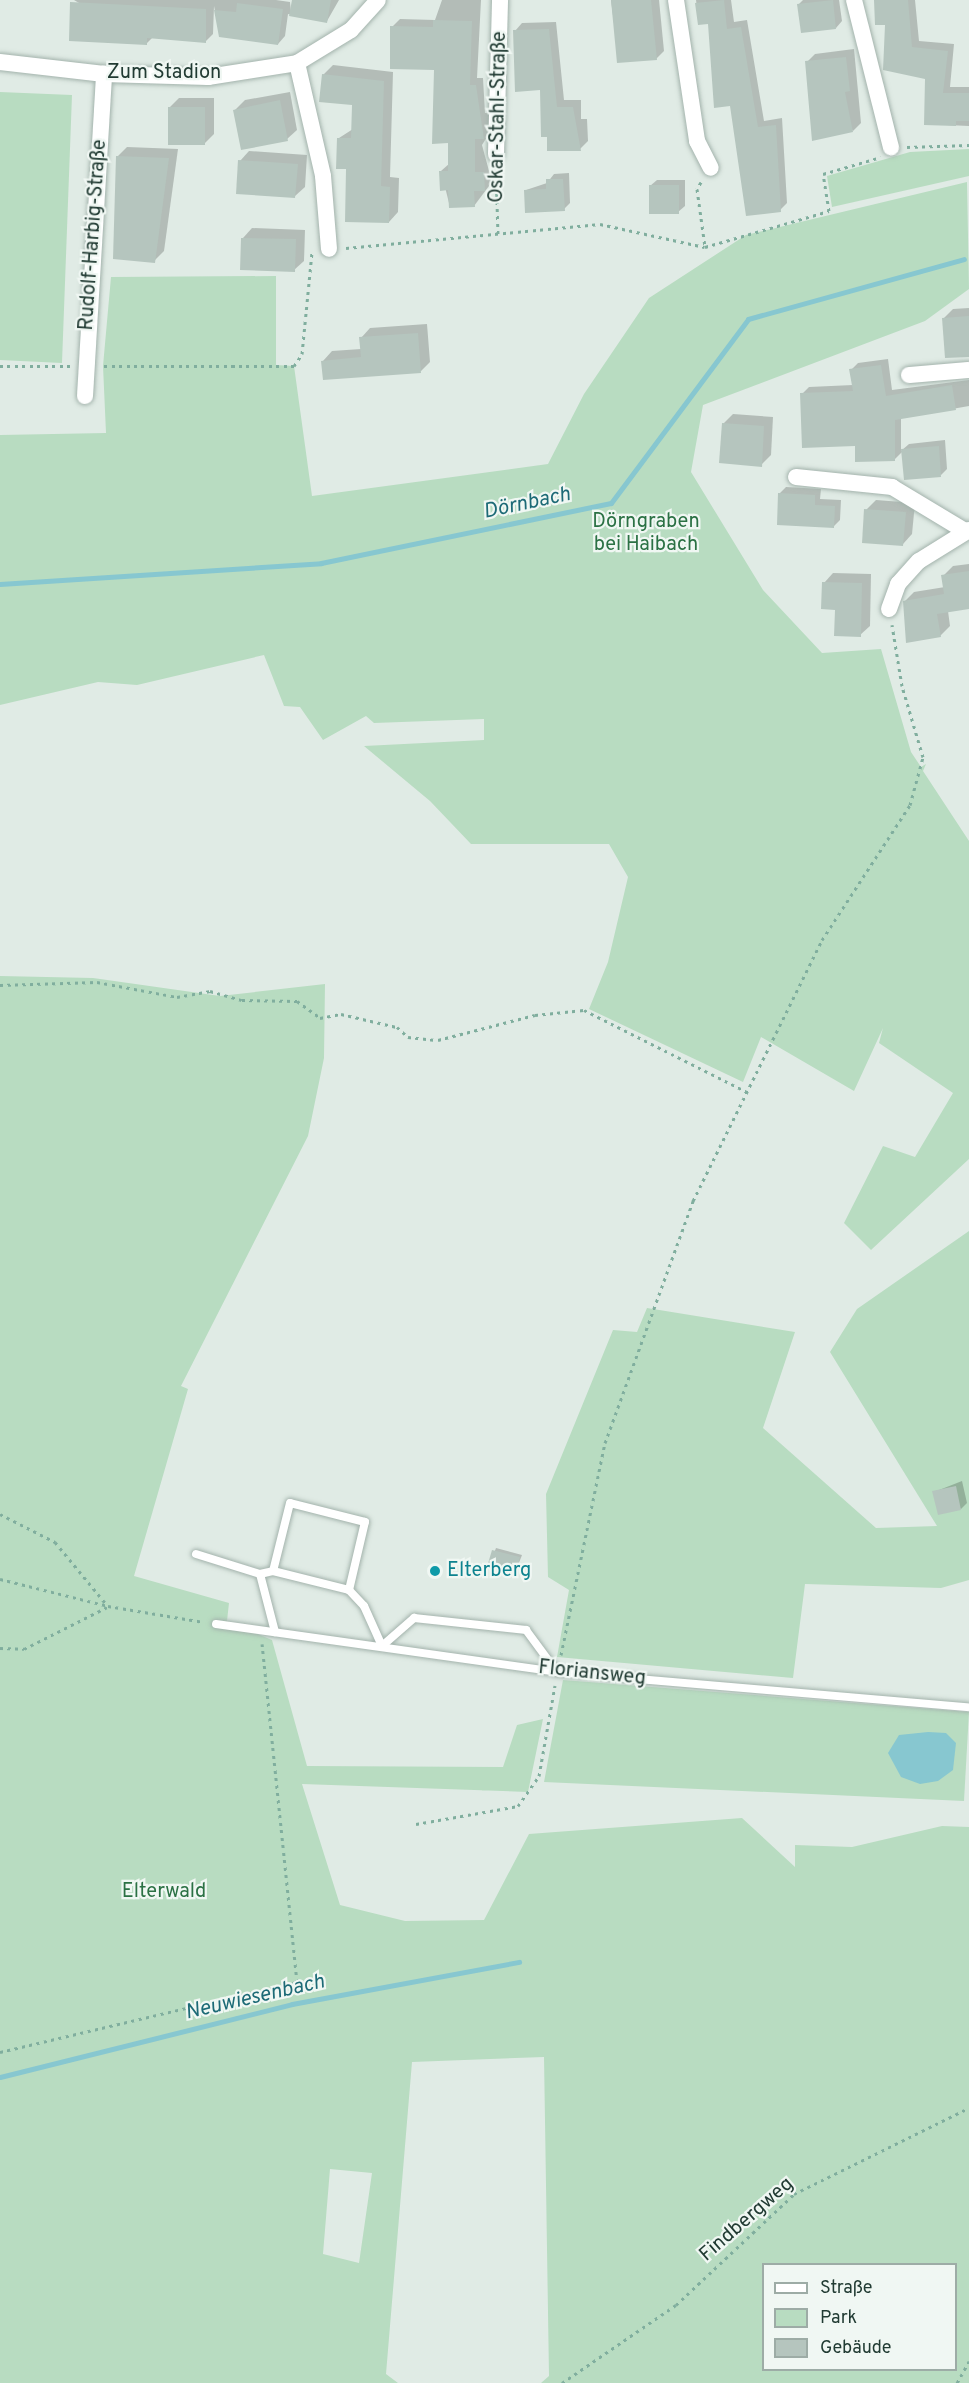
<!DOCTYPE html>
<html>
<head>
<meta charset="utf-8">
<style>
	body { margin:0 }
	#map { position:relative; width:969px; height:2383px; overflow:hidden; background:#e0ebe5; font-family:Overpass,sans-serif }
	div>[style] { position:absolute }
	.green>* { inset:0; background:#b8dcc1 }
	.water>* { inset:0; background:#87c7d0 }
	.shadow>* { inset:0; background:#0003 }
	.stream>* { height:5px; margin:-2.5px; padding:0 2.5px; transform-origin:2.5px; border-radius:2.5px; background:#87c7d0 }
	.building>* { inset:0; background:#b5c5be }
	.path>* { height:3px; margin-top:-1.5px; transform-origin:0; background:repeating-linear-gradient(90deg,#80ae9e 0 3px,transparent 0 7.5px) }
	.roads { filter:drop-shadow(0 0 2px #a3b3ac) drop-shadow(0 0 2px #a3b3ac) }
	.service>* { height:8px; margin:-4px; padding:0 4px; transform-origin:4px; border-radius:4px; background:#fff }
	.minor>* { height:16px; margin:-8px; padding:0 8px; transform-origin:8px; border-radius:8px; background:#fff }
	.dots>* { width:16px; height:16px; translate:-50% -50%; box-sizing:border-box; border:3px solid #f0f7f3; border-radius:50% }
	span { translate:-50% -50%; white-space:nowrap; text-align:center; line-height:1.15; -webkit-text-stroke:4.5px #f0f7f3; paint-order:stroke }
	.street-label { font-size:20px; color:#213b33 }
	.park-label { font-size:20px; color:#2b7144 }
	.culture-label { font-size:20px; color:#0d838f }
	.left { translate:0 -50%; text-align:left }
	.water-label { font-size:21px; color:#1c6a76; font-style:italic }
	.legend { position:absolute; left:762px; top:2263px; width:195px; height:108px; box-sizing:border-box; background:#f0f7f3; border:2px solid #9daca6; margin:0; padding:8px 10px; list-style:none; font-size:18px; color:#213b33 }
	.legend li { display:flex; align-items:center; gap:12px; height:30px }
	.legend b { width:30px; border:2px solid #9daca6 }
</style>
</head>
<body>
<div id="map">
	<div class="green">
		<div style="clip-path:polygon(0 92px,72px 95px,62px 363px,0 360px)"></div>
		<div style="clip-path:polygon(969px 149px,969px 176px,832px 207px,827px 176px,910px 152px)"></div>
		<div style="clip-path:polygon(967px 182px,969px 289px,925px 321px,703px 405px,691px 472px,763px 590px,822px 653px,881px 649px,911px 752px,921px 767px,926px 764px,923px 771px,969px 841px,969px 1159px,871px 1250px,844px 1223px,883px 1146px,915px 1157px,953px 1093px,879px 1043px,883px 1028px,854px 1091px,761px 1037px,743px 1082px,589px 1009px,608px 962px,628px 877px,609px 844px,471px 844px,430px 801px,364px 746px,484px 740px,484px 719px,374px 723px,366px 716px,323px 740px,300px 707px,284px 706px,264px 655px,137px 685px,98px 682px,0 705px,0 435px,106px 433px,103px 366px,111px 277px,276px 276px,276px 365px,294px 366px,312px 496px,548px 464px,584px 394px,649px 298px,746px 235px)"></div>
		<div style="clip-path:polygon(evenodd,0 976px,93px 978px,220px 996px,325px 984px,324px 1058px,308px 1136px,181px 1386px,188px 1389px,134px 1576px,229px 1603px,227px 1621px,272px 1640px,307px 1766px,503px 1767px,517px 1725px,543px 1719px,528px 1792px,302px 1784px,340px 1905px,405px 1921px,484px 1920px,529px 1834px,742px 1818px,795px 1867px,795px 1845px,852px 1847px,942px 1826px,969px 1827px,969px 2383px,541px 2383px,549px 2376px,544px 2057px,412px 2062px,386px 2374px,398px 2383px,0 2383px,0 976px,330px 2169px,372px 2173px,359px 2263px,323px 2254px,330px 2169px,0 976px,764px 2264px,956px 2264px,956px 2370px,764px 2370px,764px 2264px)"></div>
		<div style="clip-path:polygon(969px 1231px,969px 1580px,941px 1588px,805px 1584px,793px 1678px,557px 1657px,569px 1590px,548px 1577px,546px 1494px,613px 1330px,637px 1332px,647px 1308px,795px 1332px,763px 1428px,876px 1528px,937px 1526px,830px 1352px,857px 1309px)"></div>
		<div style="clip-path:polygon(563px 1680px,969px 1712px,964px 1801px,544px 1782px)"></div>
	</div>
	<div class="water">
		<div style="clip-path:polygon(928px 1732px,946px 1733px,956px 1743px,953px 1770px,938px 1781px,920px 1784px,901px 1777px,888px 1753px,899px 1735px)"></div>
	</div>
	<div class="shadow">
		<div style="clip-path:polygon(74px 0,276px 0,290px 2px,291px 13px,294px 0,339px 0,327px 21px,288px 14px,285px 36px,278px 44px,220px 36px,214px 6px,213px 34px,205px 42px,153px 37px,147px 43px)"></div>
		<div style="clip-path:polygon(442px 0,481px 0,477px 78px,483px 78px,485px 113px,491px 113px,492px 129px,482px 145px,492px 182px,474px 206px,450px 207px,441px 171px,450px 163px,449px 141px,436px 68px,392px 27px,400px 19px,435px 20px)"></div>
		<div style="clip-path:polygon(611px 0,659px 0,664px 51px,656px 59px,619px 62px)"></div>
		<div style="clip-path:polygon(696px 0,731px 0,734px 22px,747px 20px,764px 121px,782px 118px,787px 203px,780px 210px,731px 104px,710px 22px,699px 23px)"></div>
		<div style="clip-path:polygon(803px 0,839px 0,842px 21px,836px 28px,799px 4px)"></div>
		<div style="clip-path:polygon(877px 0,915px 0,919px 41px,954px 44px,950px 87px,969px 87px,969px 126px,925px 124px,927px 78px,886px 24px)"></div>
		<div style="clip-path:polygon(556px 22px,564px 100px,581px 100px,581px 119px,587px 119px,588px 141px,580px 149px,548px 136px,541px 88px,515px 31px,522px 23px)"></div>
		<div style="clip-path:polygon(854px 49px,861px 123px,853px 131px,807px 62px,815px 54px)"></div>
		<div style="clip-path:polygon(333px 65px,393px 72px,390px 177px,399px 178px,398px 212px,389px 222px,348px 168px,339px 138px,353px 129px,353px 104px,323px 75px)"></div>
		<div style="clip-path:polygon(290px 92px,297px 130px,287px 139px,235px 110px,245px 100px)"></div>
		<div style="clip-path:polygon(179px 98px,214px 98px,214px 134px,204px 144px,169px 108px)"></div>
		<div style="clip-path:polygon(127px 147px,178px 149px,164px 251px,154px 261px,117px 157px)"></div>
		<div style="clip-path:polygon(249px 151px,307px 155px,305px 187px,295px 196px,240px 161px)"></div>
		<div style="clip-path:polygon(569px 173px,570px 203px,564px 209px,526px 190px,547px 183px,554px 174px)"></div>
		<div style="clip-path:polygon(657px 180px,685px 180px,685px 206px,678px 212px,650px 186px)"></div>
		<div style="clip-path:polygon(252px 228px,305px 230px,304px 261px,294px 270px,243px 238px)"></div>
		<div style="clip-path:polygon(969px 308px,969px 355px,943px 319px,953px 309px)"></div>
		<div style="clip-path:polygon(427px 324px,430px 362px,421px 371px,323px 361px,332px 351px,361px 349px,361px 338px,370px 328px)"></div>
		<div style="clip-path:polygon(888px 359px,892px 390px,969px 380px,969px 406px,901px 418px,901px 451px,909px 444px,945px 440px,947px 469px,941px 475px,902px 452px,894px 460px,857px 444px,802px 394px,809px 387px,853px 385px,851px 370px,858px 363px)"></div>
		<div style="clip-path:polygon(733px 414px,773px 417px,771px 455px,761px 465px,723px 424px)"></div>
		<div style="clip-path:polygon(786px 487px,821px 489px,820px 499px,841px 500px,840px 520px,834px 526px,779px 494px)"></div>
		<div style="clip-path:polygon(876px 500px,915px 503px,912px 534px,903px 544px,866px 510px)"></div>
		<div style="clip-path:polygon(969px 564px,969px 608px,948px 611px,950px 626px,940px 636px,907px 641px,904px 602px,914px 592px,945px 587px,943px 576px,953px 566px)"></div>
		<div style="clip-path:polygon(833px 573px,871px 574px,870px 626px,860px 635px,836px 608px,824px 583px)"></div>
		<div style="clip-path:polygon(962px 1481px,967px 1503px,961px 1509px,934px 1492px)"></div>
		<div style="clip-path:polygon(496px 1548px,522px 1555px,515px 1573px,489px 1566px)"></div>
	</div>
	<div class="stream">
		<div style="left:0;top:584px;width:322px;rotate:-3.7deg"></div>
		<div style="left:321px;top:563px;width:296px;rotate:-11.7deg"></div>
		<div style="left:611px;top:503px;width:229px;rotate:-53.3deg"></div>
		<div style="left:748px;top:319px;width:224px;rotate:-15.5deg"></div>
		<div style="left:0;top:2077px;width:301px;rotate:-14deg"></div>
		<div style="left:292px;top:2004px;width:231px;rotate:-10.5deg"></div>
	</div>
	<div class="building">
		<div style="clip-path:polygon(292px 0,331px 0,327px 23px,289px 16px)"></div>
		<div style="clip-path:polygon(611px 0,651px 0,657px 60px,617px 63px)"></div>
		<div style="clip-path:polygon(724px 0,727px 29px,741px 27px,758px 127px,776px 125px,781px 212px,746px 216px,730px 106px,714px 108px,708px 24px,698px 25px,695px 3px)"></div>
		<div style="clip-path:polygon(833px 0,836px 29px,801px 33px,797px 4px)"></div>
		<div style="clip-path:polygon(874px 0,908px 0,912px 47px,948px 51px,943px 93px,969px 93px,969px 121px,956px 121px,956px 126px,924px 125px,925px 79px,883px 70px,885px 25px,875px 25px)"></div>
		<div style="clip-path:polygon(70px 2px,206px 9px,206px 43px,147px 38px,147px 45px,69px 41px)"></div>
		<div style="clip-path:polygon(237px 3px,283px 9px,278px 45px,219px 37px,214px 10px,236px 12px)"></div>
		<div style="clip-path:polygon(433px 20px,472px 21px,470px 85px,476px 85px,484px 139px,475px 139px,475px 172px,484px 172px,485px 191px,474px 191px,475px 207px,449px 208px,448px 190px,440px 191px,439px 171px,448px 171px,448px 143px,432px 144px,434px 70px,390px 69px,390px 26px,433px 27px)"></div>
		<div style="clip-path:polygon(549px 29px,557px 107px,573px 107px,581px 151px,547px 151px,547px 137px,541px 137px,540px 90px,515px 92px,513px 30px)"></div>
		<div style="clip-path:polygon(846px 57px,850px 91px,845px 92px,853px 132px,812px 141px,805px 61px)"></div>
		<div style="clip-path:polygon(322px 74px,384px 81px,381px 186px,390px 187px,389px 223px,345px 222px,346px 169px,336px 169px,337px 138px,351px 138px,352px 105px,319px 102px)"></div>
		<div style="clip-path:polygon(280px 100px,288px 141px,241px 150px,233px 110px)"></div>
		<div style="clip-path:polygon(168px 107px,205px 107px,205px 145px,168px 145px)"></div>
		<div style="clip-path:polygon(116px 156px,169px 158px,155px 263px,113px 259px)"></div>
		<div style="clip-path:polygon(238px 160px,298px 164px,295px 198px,236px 194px)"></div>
		<div style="clip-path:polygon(546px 179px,563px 179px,565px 211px,525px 213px,524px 190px,546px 189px)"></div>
		<div style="clip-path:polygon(649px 185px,679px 185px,679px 214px,649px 214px)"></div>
		<div style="clip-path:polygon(241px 238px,296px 239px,295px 272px,240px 270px)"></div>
		<div style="clip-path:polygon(969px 316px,969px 357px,945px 358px,942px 318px)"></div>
		<div style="clip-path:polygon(418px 333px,421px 373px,323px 380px,321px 361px,361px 357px,359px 337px)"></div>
		<div style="clip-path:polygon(881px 365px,886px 396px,952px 385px,956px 410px,895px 420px,895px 461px,855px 462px,855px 446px,802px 448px,800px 393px,853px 391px,849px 369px)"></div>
		<div style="clip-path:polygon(722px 423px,764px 426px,762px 467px,719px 463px)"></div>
		<div style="clip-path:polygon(939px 446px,941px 477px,904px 480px,901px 449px)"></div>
		<div style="clip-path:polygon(778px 493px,815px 495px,815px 505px,835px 506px,834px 528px,777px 525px)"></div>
		<div style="clip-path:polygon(864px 509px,906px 512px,903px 546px,862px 543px)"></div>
		<div style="clip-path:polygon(969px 571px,969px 609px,937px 614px,941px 637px,906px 643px,903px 601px,944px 594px,941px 575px)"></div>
		<div style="clip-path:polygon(822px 582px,862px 583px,861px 637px,834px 636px,835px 610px,821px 609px)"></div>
		<div style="clip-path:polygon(956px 1486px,961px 1510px,938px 1515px,932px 1491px)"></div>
		<div style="clip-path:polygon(492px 1550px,520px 1557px,516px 1574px,487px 1567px)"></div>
	</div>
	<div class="path">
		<div style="left:907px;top:147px;width:62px;rotate:-1.8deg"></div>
		<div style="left:496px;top:171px;width:64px;rotate:88.2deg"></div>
		<div style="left:701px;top:182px;width:8px;rotate:120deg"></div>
		<div style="left:697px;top:189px;width:59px;rotate:82.1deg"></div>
		<div style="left:346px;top:248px;width:255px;rotate:-5.4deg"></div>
		<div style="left:600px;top:224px;width:107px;rotate:12.4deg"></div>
		<div style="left:705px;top:247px;width:129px;rotate:-16.2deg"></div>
		<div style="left:829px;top:211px;width:37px;rotate:-99deg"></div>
		<div style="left:823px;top:174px;width:60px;rotate:-16.3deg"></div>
		<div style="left:0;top:366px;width:70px"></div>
		<div style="left:104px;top:366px;width:190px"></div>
		<div style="left:294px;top:366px;width:14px;rotate:-56deg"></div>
		<div style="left:302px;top:354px;width:102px;rotate:-84.4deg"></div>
		<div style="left:0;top:985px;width:97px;rotate:-1.8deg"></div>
		<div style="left:97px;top:982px;width:81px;rotate:10.6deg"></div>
		<div style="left:177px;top:997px;width:34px;rotate:-10deg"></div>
		<div style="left:210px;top:991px;width:33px;rotate:16deg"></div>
		<div style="left:242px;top:1000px;width:55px;rotate:1deg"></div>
		<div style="left:297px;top:1001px;width:29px;rotate:36deg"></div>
		<div style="left:320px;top:1018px;width:21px;rotate:-11deg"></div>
		<div style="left:341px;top:1014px;width:57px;rotate:13.1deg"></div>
		<div style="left:397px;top:1027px;width:15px;rotate:42deg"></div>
		<div style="left:408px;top:1037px;width:30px;rotate:6deg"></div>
		<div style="left:438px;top:1040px;width:100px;rotate:-14.5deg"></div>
		<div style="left:535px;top:1015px;width:49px;rotate:-5.8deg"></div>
		<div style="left:584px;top:1010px;width:182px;rotate:26.7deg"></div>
		<div style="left:0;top:1514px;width:62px;rotate:27deg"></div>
		<div style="left:55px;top:1542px;width:82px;rotate:50.5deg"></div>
		<div style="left:0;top:1579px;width:111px;rotate:14deg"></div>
		<div style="left:108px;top:1606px;width:97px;rotate:9.5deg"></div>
		<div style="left:0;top:1648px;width:24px;rotate:2deg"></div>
		<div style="left:24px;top:1649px;width:93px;rotate:-26.8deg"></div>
		<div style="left:561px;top:1655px;width:217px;rotate:-78.3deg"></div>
		<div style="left:605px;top:1443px;width:258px;rotate:-70deg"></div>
		<div style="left:693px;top:1201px;width:291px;rotate:-63.7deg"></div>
		<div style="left:822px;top:940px;width:161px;rotate:-56.9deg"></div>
		<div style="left:910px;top:805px;width:50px;rotate:-74.8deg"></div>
		<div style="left:923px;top:757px;width:74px;rotate:-106.5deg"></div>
		<div style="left:902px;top:686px;width:62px;rotate:-99.3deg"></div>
		<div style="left:416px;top:1824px;width:104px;rotate:-10deg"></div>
		<div style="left:518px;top:1806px;width:37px;rotate:-55deg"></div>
		<div style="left:539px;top:1776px;width:92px;rotate:-80deg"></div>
		<div style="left:0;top:2052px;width:305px;rotate:-13.3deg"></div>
		<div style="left:297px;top:1982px;width:340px;rotate:-95.9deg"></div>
		<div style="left:562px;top:2383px;width:138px;rotate:-34.4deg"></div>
		<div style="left:676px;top:2305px;width:162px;rotate:-43.2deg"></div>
		<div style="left:794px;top:2194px;width:195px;rotate:-26.2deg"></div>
		<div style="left:957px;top:2383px;width:25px;rotate:-61deg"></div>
	</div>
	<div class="roads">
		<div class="service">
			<div style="left:196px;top:1554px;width:67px;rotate:17.4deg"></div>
			<div style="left:260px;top:1574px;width:13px;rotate:-13deg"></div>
			<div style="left:273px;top:1571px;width:78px;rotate:14deg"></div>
			<div style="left:349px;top:1590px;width:70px;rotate:-76.8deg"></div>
			<div style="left:365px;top:1522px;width:77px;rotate:-165.8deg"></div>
			<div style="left:290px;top:1503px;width:70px;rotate:104deg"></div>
			<div style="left:260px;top:1574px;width:60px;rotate:75.5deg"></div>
			<div style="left:349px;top:1590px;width:22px;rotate:47deg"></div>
			<div style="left:364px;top:1606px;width:44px;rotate:65.8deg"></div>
			<div style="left:382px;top:1646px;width:43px;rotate:-41.2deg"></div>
			<div style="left:414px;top:1618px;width:113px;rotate:6.1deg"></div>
			<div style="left:526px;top:1630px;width:52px;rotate:53.6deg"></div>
			<div style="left:216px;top:1624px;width:344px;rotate:8deg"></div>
			<div style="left:557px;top:1672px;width:413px;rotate:4.9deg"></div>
		</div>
		<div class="minor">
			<div style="left:676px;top:0;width:143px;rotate:81.5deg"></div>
			<div style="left:697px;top:141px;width:30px;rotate:63deg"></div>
			<div style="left:854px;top:0;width:152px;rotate:75.9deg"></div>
			<div style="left:0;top:62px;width:105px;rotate:6.6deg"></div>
			<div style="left:104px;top:74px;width:104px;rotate:1.7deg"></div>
			<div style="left:208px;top:77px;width:90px;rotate:-8.9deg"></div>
			<div style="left:297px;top:63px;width:63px;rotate:-31.4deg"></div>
			<div style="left:351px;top:30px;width:40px;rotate:-48deg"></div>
			<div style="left:297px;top:63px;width:116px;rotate:77deg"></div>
			<div style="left:323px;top:176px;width:73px;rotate:85.3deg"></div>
			<div style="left:496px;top:154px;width:154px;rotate:-88.5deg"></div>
			<div style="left:909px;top:375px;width:60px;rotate:-4.8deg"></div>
			<div style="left:85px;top:396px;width:323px;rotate:-86.6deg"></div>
			<div style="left:796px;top:477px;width:97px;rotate:5.9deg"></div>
			<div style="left:892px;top:487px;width:85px;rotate:31.1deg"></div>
			<div style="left:889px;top:609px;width:27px;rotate:-70deg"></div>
			<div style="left:898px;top:584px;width:31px;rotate:-48deg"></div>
			<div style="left:919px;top:561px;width:59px;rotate:-31.8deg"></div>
		</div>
	</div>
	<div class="dots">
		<div style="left:435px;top:1571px;background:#0f9aa8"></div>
	</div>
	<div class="street-label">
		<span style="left:164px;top:73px">Zum Stadion</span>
		<span style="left:499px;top:117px;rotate:-89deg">Oskar-Stahl-Straße</span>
		<span style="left:94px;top:235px;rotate:-86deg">Rudolf-Harbig-Straße</span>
		<span style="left:592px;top:1674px;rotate:6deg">Floriansweg</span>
		<span style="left:747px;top:2220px;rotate:-41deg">Findbergweg</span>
	</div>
	<div class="park-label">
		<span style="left:646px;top:534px">Dörngraben<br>bei Haibach</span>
		<span style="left:164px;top:1892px">Elterwald</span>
	</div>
	<div class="culture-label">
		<span class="left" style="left:447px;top:1571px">Elterberg</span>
	</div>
	<div class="water-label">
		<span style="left:527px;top:504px;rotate:-12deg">Dörnbach</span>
		<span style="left:255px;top:1998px;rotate:-13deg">Neuwiesenbach</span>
	</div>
	<ul class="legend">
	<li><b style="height:8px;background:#fff"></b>Straße</li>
	<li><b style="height:16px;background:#b8dcc1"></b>Park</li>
	<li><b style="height:16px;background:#b5c5be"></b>Gebäude</li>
	</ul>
</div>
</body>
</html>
